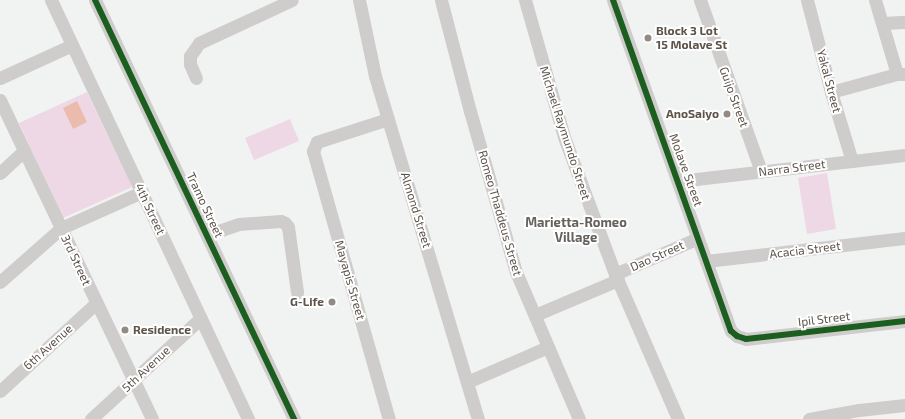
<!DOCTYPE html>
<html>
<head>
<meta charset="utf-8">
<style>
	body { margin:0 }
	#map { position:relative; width:905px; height:419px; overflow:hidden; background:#f1f2f2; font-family:"Exo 2",sans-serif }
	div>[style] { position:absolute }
	.green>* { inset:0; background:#efd8e6 }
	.water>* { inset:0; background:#ebbbae }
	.minor>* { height:13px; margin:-6.5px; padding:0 6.5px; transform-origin:6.5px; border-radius:6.5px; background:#cfcdcb }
	.cycleway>* { height:6px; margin:-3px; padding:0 3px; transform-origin:3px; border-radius:3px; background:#1b5e20 }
	.dots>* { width:11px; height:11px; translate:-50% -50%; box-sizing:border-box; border:2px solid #fff; border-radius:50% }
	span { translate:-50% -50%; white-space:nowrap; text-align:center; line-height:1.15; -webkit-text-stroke:4px #fff; paint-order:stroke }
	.poi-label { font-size:12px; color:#5d5349; font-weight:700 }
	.left { translate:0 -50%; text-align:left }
	.right { translate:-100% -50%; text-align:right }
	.street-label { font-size:12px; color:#5d5349 }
	.neighbourhood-label { font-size:13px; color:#65615d; font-weight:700 }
</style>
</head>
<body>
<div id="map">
	<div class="green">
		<div style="clip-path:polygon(87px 92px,132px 187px,63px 218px,19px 123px)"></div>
		<div style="clip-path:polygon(290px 119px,299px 141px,254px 160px,245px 138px)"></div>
		<div style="clip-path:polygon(827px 173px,836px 229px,807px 234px,798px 178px)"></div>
	</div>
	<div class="water">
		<div style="clip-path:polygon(77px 101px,87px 122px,73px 129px,63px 108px)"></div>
	</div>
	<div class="minor">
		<div style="left:51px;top:0;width:463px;rotate:64.8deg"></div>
		<div style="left:95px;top:0;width:464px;rotate:64.6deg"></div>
		<div style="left:359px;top:0;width:78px;rotate:78.1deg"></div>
		<div style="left:375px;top:76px;width:358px;rotate:73.3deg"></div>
		<div style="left:441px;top:0;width:115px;rotate:75.4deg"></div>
		<div style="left:470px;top:111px;width:167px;rotate:74.1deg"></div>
		<div style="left:516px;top:272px;width:160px;rotate:66.8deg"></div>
		<div style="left:525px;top:0;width:142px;rotate:74.1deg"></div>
		<div style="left:564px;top:137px;width:146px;rotate:69.6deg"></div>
		<div style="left:615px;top:274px;width:158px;rotate:66.5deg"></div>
		<div style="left:613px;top:0;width:351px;rotate:70.4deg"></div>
		<div style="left:731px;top:331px;width:8px;rotate:40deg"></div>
		<div style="left:737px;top:336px;width:9px;rotate:18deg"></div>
		<div style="left:746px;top:339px;width:160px;rotate:-6.5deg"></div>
		<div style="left:700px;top:0;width:182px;rotate:70.4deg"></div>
		<div style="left:807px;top:0;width:95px;rotate:75.4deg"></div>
		<div style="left:831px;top:92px;width:72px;rotate:73.1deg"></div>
		<div style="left:875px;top:0;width:77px;rotate:73.4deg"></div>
		<div style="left:883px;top:23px;width:22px;rotate:-3deg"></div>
		<div style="left:0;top:78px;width:79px;rotate:-24.6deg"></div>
		<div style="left:196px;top:78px;width:15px;rotate:-113deg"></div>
		<div style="left:190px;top:64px;width:8px;rotate:-90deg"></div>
		<div style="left:190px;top:56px;width:16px;rotate:-55deg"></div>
		<div style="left:199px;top:43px;width:102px;rotate:-24.8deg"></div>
		<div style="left:831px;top:92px;width:68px;rotate:-15.3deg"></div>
		<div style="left:897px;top:74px;width:8px"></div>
		<div style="left:0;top:100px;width:353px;rotate:64.5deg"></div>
		<div style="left:388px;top:119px;width:75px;rotate:162.1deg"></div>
		<div style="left:317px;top:142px;width:10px;rotate:114deg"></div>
		<div style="left:313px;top:151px;width:279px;rotate:74.2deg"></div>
		<div style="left:0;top:173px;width:33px;rotate:-43deg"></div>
		<div style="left:679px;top:181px;width:227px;rotate:-6.6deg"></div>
		<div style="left:207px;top:235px;width:34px;rotate:-19deg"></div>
		<div style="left:239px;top:224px;width:42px;rotate:-4.1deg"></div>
		<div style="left:281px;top:221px;width:4px;rotate:27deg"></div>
		<div style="left:285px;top:223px;width:5px;rotate:53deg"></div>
		<div style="left:288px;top:227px;width:66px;rotate:82.1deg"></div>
		<div style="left:706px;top:261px;width:200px;rotate:-6.6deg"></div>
		<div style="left:615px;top:274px;width:90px;rotate:-23.4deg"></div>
		<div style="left:0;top:282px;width:81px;rotate:-41.5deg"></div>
		<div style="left:61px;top:228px;width:89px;rotate:-24deg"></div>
		<div style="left:535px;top:315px;width:90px;rotate:-22.9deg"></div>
		<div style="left:467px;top:382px;width:88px;rotate:-23.4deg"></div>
		<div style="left:0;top:391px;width:130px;rotate:-42.5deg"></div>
		<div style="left:91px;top:419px;width:149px;rotate:-42.6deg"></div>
		<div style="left:809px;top:419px;width:51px;rotate:-10.2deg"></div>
		<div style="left:859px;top:410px;width:46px;rotate:-6.2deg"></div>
	</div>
	<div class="cycleway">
		<div style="left:95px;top:0;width:464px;rotate:64.6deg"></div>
		<div style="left:613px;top:0;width:351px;rotate:70.4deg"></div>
		<div style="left:731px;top:331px;width:8px;rotate:40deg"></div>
		<div style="left:737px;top:336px;width:9px;rotate:18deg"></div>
		<div style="left:746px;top:339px;width:160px;rotate:-6.5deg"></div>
	</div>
	<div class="dots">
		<div style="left:648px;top:38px;background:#918b84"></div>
		<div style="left:727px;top:114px;background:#918b84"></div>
		<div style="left:332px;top:302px;background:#918b84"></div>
		<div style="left:125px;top:330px;background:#918b84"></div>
	</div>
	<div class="poi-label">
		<span class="left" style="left:656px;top:38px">Block 3 Lot<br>15 Molave St</span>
		<span class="right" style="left:719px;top:114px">AnoSaiyo</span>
		<span class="right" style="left:324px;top:302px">G-Life</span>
		<span class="left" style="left:133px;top:330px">Residence</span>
	</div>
	<div class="street-label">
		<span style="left:829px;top:81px;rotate:75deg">Yakal Street</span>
		<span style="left:734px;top:97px;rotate:70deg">Guijo Street</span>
		<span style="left:565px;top:133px;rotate:72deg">Michael Raymundo Street</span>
		<span style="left:792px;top:168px;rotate:-7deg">Narra Street</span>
		<span style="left:686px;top:170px;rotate:70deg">Molave Street</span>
		<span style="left:205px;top:205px;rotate:65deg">Tramo Street</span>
		<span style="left:150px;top:209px;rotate:65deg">4th Street</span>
		<span style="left:416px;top:210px;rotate:73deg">Almond Street</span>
		<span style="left:500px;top:213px;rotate:74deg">Romeo Thaddeus Street</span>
		<span style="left:805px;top:250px;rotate:-7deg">Acacia Street</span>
		<span style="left:657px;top:256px;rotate:-24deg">Dao Street</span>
		<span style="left:76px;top:260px;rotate:65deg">3rd Street</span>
		<span style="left:350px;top:280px;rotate:74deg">Mayapis Street</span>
		<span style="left:824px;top:319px;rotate:-7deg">Ipil Street</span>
		<span style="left:48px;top:347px;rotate:-42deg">6th Avenue</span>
		<span style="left:146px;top:369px;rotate:-43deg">5th Avenue</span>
	</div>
	<div class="neighbourhood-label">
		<span style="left:576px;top:230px">Marietta-Romeo<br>Village</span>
	</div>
</div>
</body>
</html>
